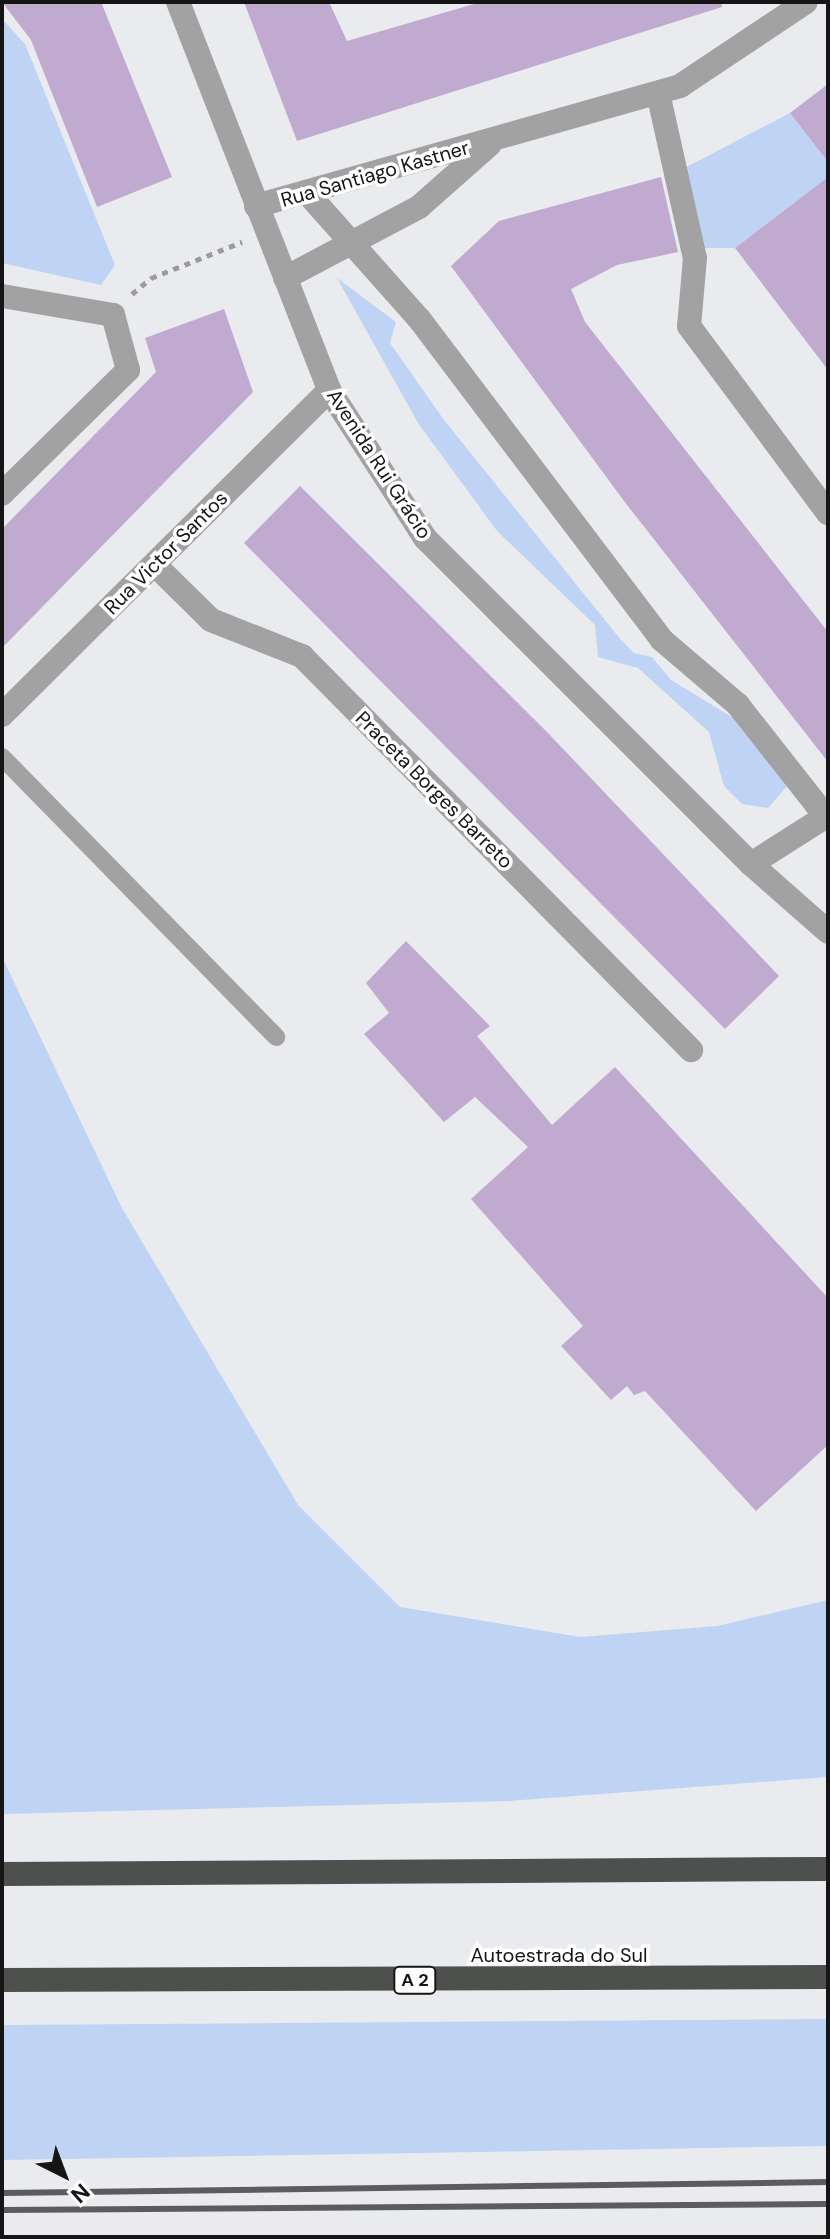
<!DOCTYPE html>
<html>
<head>
<meta charset="utf-8">
<style>
	body { margin:0 }
	#map { position:relative; width:830px; height:2239px; overflow:hidden; background:#eaebee; font-family:"DM Sans",sans-serif }
	div>[style] { position:absolute }
	.green>* { inset:0; background:#bfd4f5 }
	.building>* { inset:0; background:#c0aacf }
	.path>* { height:5px; margin-top:-2.5px; transform-origin:0; background:repeating-linear-gradient(90deg,#9b9b9e 0 6px,transparent 0 12px) }
	.service>* { height:18px; margin:-9px; padding:0 9px; transform-origin:9px; border-radius:9px; background:#a1a2a1 }
	.pedestrian>* { height:24px; margin:-12px; padding:0 12px; transform-origin:12px; border-radius:12px; background:#a1a2a1 }
	.minor>* { height:24px; margin:-12px; padding:0 12px; transform-origin:12px; border-radius:12px; background:#a1a2a1 }
	.tertiary>* { height:24px; margin:-12px; padding:0 12px; transform-origin:12px; border-radius:12px; background:#a1a2a1 }
	.motorway>* { height:24px; margin:-12px; padding:0 12px; transform-origin:12px; border-radius:12px; background:#4e504e }
	.rail>* { height:6px; margin:-3px; padding:0 3px; transform-origin:3px; border-radius:3px; background:#5c5c5e }
	span { translate:-50% -50%; white-space:nowrap; text-align:center; line-height:1.15; -webkit-text-stroke:7px #fff; paint-order:stroke }
	.shield-label span { padding:2px 6px; background:#fff; border:2px solid; border-radius:6px; -webkit-text-stroke-width:0 }
	.shield-label { font-size:18px; color:#151516; font-weight:700 }
	.street-label { font-size:20px; color:#151516 }
	.frame { position:absolute; inset:0; border:4px solid #151516; pointer-events:none }
	.north { position:absolute; left:24px; top:2135px; width:80px; height:80px; -webkit-text-stroke:6px #fff; paint-order:stroke; rotate:138deg; font-size:22px; font-weight:700; line-height:32px; text-align:center; color:#151516 }
	.north::after { content:''; display:block; margin:auto; width:28px; height:36px; background:#151516; clip-path:polygon(50% 0,100% 100%,50% 72%,0 100%) }
</style>
</head>
<body>
<div id="map">
	<div class="green">
		<div style="clip-path:polygon(2px 19px,25px 44px,115px 265px,101px 285px,2px 263px)"></div>
		<div style="clip-path:polygon(790px 113px,828px 162px,828px 177px,735px 248px,693px 248px,675px 173px)"></div>
		<div style="clip-path:polygon(337px 278px,396px 322px,390px 343px,444px 420px,621px 640px,634px 653px,652px 657px,671px 680px,735px 719px,787px 786px,768px 808px,742px 804px,724px 786px,709px 732px,638px 668px,598px 657px,595px 625px,497px 531px,418px 423px)"></div>
		<div style="clip-path:polygon(2px 957px,122px 1208px,298px 1505px,400px 1607px,580px 1637px,717px 1626px,828px 1600px,828px 1777px,509px 1801px,2px 1814px)"></div>
		<div style="clip-path:polygon(828px 2019px,828px 2146px,2px 2160px,2px 2025px)"></div>
	</div>
	<div class="building">
		<div style="clip-path:polygon(2px 2px,101px 2px,172px 177px,97px 207px,31px 40px)"></div>
		<div style="clip-path:polygon(244px 2px,329px 2px,347px 41px,481px 2px,721px 2px,722px 7px,297px 141px)"></div>
		<div style="clip-path:polygon(828px 84px,828px 162px,790px 113px)"></div>
		<div style="clip-path:polygon(661px 177px,678px 252px,617px 265px,571px 289px,585px 322px,828px 632px,828px 762px,624px 501px,451px 266px,499px 221px)"></div>
		<div style="clip-path:polygon(828px 177px,828px 370px,735px 248px)"></div>
		<div style="clip-path:polygon(224px 309px,253px 392px,2px 648px,2px 529px,156px 372px,145px 338px)"></div>
		<div style="clip-path:polygon(300px 486px,547px 732px,779px 976px,725px 1029px,244px 543px)"></div>
		<div style="clip-path:polygon(406px 941px,490px 1026px,477px 1036px,552px 1125px,615px 1067px,828px 1298px,828px 1445px,756px 1511px,645px 1391px,634px 1395px,627px 1386px,611px 1400px,561px 1346px,583px 1326px,471px 1199px,528px 1147px,475px 1097px,444px 1122px,364px 1034px,389px 1013px,366px 983px)"></div>
	</div>
	<div class="path">
		<div style="left:132px;top:294px;width:25px;rotate:-40deg"></div>
		<div style="left:151px;top:278px;width:98px;rotate:-21.6deg"></div>
	</div>
	<div class="service">
		<div style="left:2px;top:757px;width:392px;rotate:45.6deg"></div>
	</div>
	<div class="pedestrian">
		<div style="left:658px;top:93px;width:169px;rotate:77.4deg"></div>
		<div style="left:695px;top:258px;width:68px;rotate:95deg"></div>
	</div>
	<div class="minor">
		<div style="left:309px;top:195px;width:167px;rotate:48.4deg"></div>
		<div style="left:420px;top:320px;width:401px;rotate:52.9deg"></div>
		<div style="left:662px;top:640px;width:100px;rotate:40.5deg"></div>
		<div style="left:738px;top:705px;width:142px;rotate:51.8deg"></div>
		<div style="left:256px;top:206px;width:441px;rotate:-15.8deg"></div>
		<div style="left:680px;top:86px;width:151px;rotate:-33.7deg"></div>
		<div style="left:285px;top:278px;width:152px;rotate:-27.9deg"></div>
		<div style="left:419px;top:207px;width:94px;rotate:-41.5deg"></div>
		<div style="left:2px;top:296px;width:113px;rotate:9.7deg"></div>
		<div style="left:113px;top:315px;width:57px;rotate:74.7deg"></div>
		<div style="left:128px;top:370px;width:177px;rotate:135.5deg"></div>
		<div style="left:689px;top:326px;width:233px;rotate:53.4deg"></div>
		<div style="left:155px;top:565px;width:78px;rotate:44.5deg"></div>
		<div style="left:211px;top:620px;width:98px;rotate:21.6deg"></div>
		<div style="left:302px;top:656px;width:554px;rotate:45.37deg"></div>
		<div style="left:2px;top:715px;width:461px;rotate:-44.8deg"></div>
		<div style="left:751px;top:864px;width:91px;rotate:-32.5deg"></div>
	</div>
	<div class="tertiary">
		<div style="left:178px;top:2px;width:416px;rotate:68.7deg"></div>
		<div style="left:329px;top:390px;width:176px;rotate:57deg"></div>
		<div style="left:425px;top:538px;width:461px;rotate:45deg"></div>
		<div style="left:751px;top:864px;width:103px;rotate:41.4deg"></div>
	</div>
	<div class="motorway">
		<div style="left:2px;top:1874px;width:826px;rotate:-0.35deg"></div>
		<div style="left:2px;top:1980px;width:826px;rotate:-0.21deg"></div>
	</div>
	<div class="rail">
		<div style="left:2px;top:2193px;width:826px;rotate:-0.76deg"></div>
		<div style="left:2px;top:2210px;width:826px;rotate:-0.42deg"></div>
	</div>
	<div class="shield-label">
		<span style="left:415px;top:1980px">A 2</span>
	</div>
	<div class="street-label">
		<span style="left:375px;top:174px;rotate:-16deg">Rua Santiago Kastner</span>
		<span style="left:379px;top:464px;rotate:57deg">Avenida Rui Grácio</span>
		<span style="left:166px;top:553px;rotate:-45deg">Rua Victor Santos</span>
		<span style="left:434px;top:790px;rotate:45deg">Praceta Borges Barreto</span>
		<span style="left:559px;top:1955px">Autoestrada do Sul</span>
	</div>
	<div class="frame"></div>
	<div class="north">N</div>
</div>
</body>
</html>
